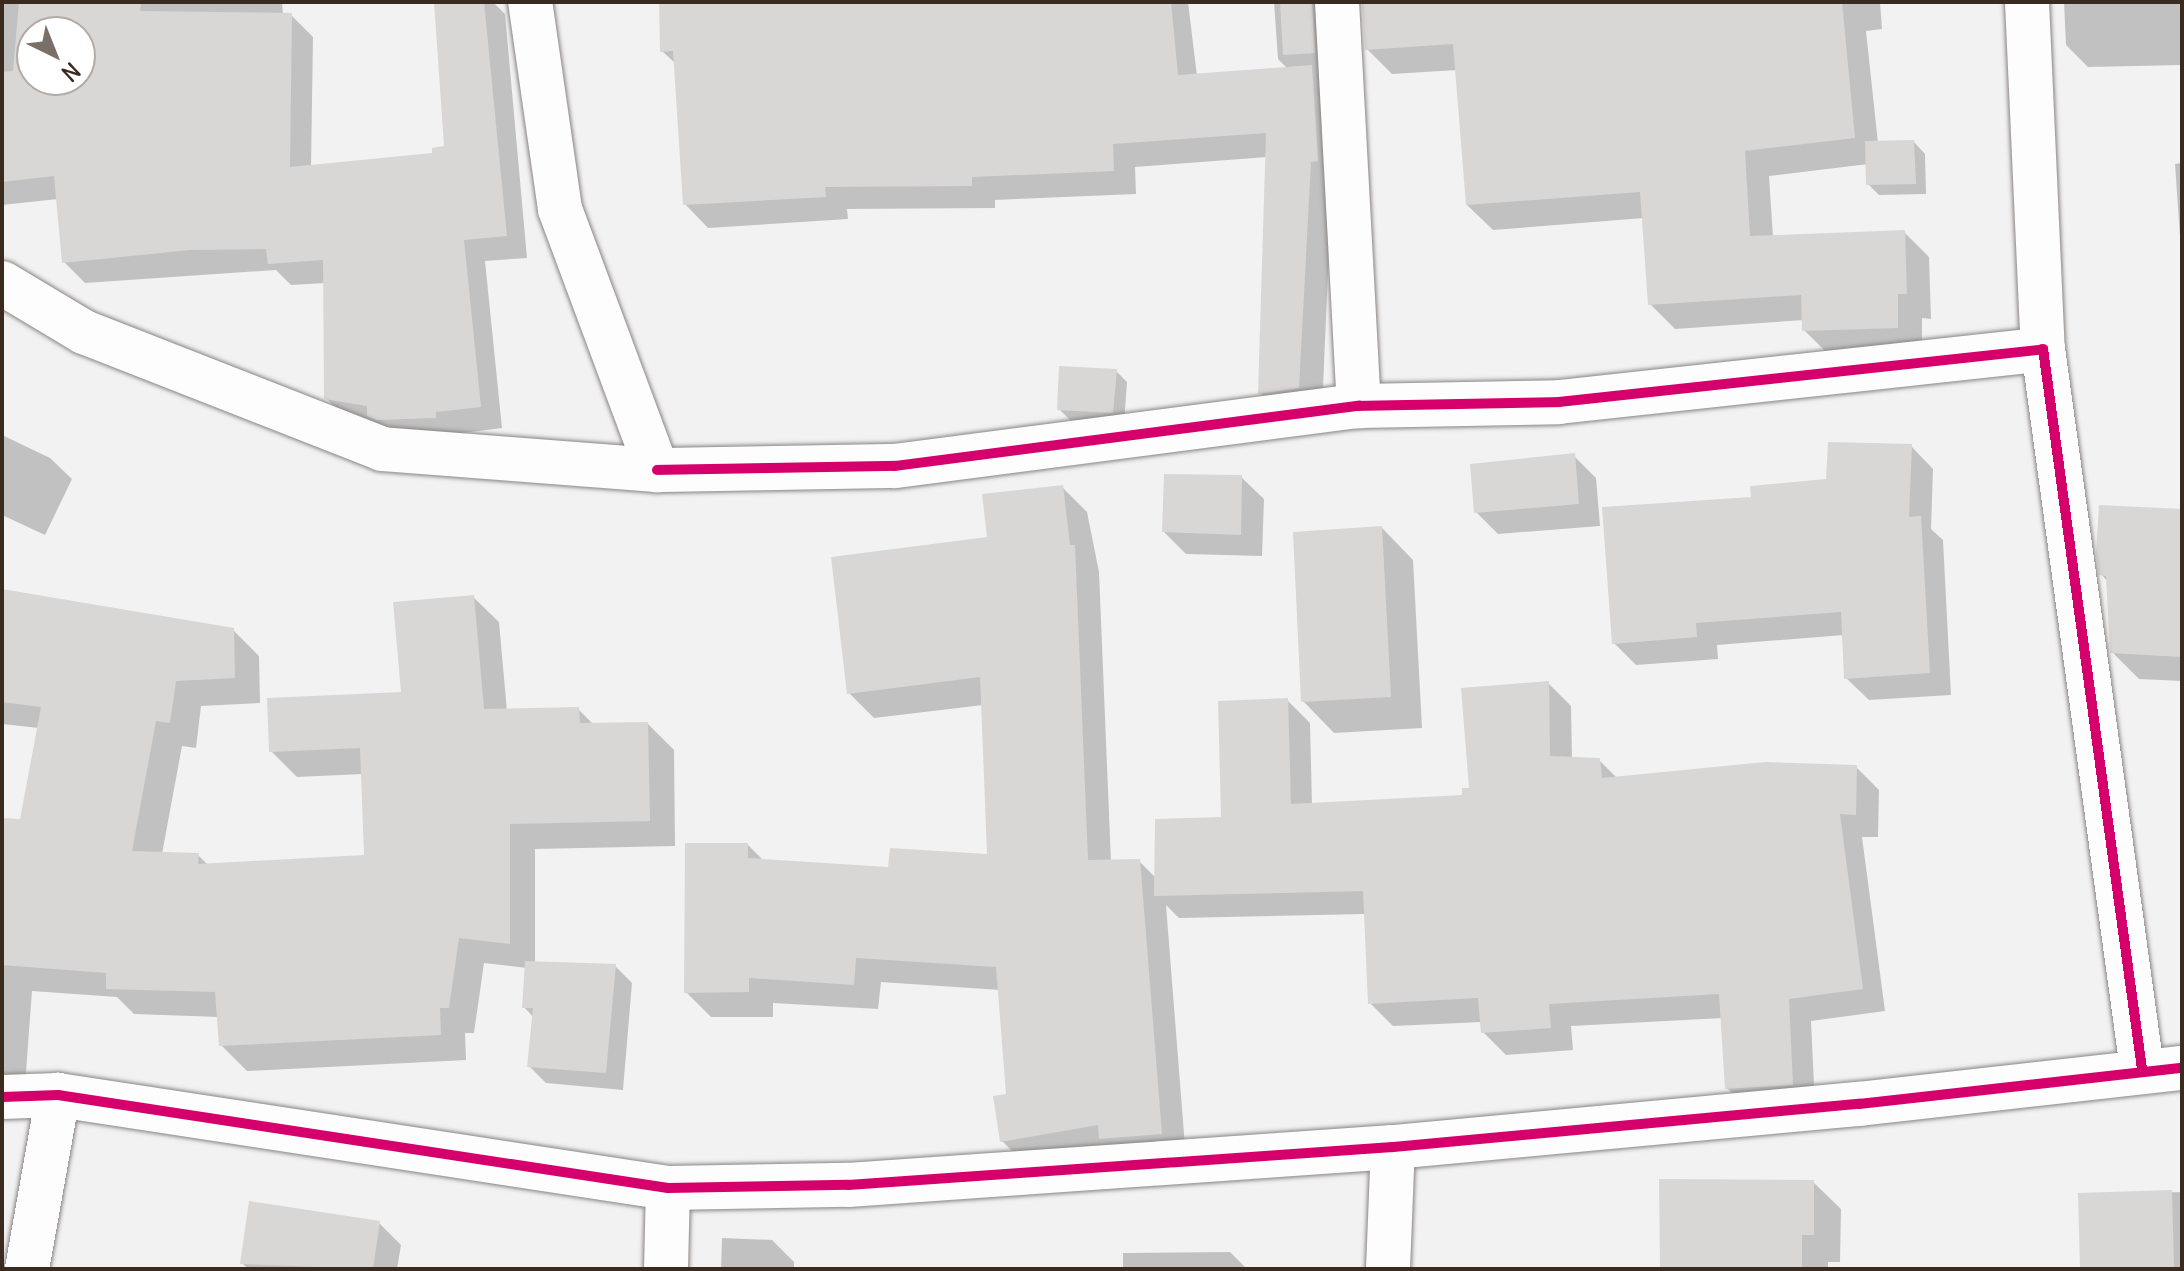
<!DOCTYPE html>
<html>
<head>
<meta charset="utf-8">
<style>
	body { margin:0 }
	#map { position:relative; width:2184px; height:1271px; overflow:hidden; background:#f3f2f2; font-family:Delius,sans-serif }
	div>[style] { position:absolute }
	.shadow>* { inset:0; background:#0003 }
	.building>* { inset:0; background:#d9d7d6 }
	.roads { filter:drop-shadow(0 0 2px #898582) drop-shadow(0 0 2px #898582) }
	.minor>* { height:44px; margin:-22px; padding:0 22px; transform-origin:22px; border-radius:22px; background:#fdfdfd }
	.cycleway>* { height:10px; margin:-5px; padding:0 5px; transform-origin:5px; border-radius:5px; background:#d6006c }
	span { translate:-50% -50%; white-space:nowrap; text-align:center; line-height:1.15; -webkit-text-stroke:6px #fff; paint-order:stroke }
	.frame { position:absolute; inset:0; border:4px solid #3b2a1e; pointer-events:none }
	.north { position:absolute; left:16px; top:16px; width:80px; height:80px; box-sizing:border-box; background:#fff; border:2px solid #b1aaa5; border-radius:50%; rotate:137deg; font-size:22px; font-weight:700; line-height:32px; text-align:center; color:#3b2a1e }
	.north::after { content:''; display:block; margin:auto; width:28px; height:36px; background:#7b7068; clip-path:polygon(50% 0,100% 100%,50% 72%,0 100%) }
</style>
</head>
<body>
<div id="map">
	<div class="shadow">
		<div style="clip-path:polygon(evenodd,2px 2px,282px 2px,283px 15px,291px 15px,313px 37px,311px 167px,434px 155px,446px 148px,436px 2px,493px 2px,505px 14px,527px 258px,485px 261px,502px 428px,399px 441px,348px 420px,326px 398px,325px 283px,291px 285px,276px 270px,85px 283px,64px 262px,58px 199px,2px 205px,2px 2px,32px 32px,80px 32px,80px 80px,32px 80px,32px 32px)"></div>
		<div style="clip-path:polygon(661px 2px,1188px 2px,1197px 76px,1288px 69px,1278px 59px,1274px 2px,1360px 2px,1339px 17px,1322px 411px,1283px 416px,1260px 393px,1267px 157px,1135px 167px,1136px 194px,995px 200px,995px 208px,847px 209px,848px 219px,708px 228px,685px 204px,676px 64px,662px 51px)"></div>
		<div style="clip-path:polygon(1362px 2px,1880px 2px,1882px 29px,1866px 31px,1878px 143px,1914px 142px,1925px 154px,1926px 194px,1879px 195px,1868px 184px,1868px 164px,1769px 176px,1773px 237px,1904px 232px,1929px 257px,1931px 319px,1922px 318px,1922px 352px,1829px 355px,1804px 330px,1804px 320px,1675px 329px,1650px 304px,1644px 218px,1493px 230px,1467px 205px,1457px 70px,1392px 74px,1367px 49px)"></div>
		<div style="clip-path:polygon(2064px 2px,2182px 2px,2182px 90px,2181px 65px,2088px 67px,2066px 45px)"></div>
		<div style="clip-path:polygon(2182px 163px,2182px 265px,2175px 164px)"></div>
		<div style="clip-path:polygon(1116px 371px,1127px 382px,1124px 423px,1070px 420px,1059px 409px)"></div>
		<div style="clip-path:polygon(2px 435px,50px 458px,72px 479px,45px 535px,2px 515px)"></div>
		<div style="clip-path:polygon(1911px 446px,1933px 469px,1931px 529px,1943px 540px,1951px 695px,1869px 700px,1846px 678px,1844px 635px,1717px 645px,1718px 659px,1636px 665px,1614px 643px,1753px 498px,1828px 481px)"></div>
		<div style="clip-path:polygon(1574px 456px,1596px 478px,1600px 526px,1498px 534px,1476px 512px)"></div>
		<div style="clip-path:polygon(1241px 477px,1264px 499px,1262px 556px,1186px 554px,1164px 532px)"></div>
		<div style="clip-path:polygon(1062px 487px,1087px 512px,1099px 572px,1111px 862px,1139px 861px,1156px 878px,1223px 819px,1287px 700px,1310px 723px,1312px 805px,1465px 797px,1548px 683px,1571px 706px,1572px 759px,1599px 760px,1618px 779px,1856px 767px,1879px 790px,1878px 837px,1862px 837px,1885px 1011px,1811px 1021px,1815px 1107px,1750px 1111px,1727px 1088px,1723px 1018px,1571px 1026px,1573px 1050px,1506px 1055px,1483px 1032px,1482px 1022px,1393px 1026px,1370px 1003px,1366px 914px,1179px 918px,1166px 905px,1186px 1159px,1027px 1166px,1002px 1141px,1008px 1096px,1000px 990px,881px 982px,878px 1009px,773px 1003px,773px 1017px,711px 1017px,686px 992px,748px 845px,764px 861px,890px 869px,989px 856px,983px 705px,874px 718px,849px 693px,989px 539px)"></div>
		<div style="clip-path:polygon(2182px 511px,2182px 681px,2139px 679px,2112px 652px,2108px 582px,2101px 574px)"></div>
		<div style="clip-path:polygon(1382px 528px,1413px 560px,1422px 728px,1334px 733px,1303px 701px)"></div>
		<div style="clip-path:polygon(2px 591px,233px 630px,259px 656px,260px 703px,201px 706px,196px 748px,182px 746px,162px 854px,198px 855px,208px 865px,366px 857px,363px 774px,297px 777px,271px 751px,403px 694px,473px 597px,499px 622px,507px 711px,578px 709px,594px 725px,648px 724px,674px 750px,675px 846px,535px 849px,535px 963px,615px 966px,632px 983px,623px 1090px,546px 1083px,529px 1066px,534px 1018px,524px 1007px,527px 968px,484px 963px,474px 1033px,465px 1033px,466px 1060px,247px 1071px,221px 1045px,219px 1017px,134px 1014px,117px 997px,32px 991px,24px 1099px,2px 1109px,2px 820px,21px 821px,39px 728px,2px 724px)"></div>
		<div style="clip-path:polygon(1661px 1181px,1813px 1182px,1841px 1209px,1840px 1262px,1828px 1262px,1828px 1269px,1660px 1269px)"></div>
		<div style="clip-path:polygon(2182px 1192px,2182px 1269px,2082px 1269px,2080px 1195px)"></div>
		<div style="clip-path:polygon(379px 1223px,401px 1245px,397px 1269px,248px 1269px,242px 1263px)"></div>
		<div style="clip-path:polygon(722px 1238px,772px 1240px,794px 1262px,794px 1269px,721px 1269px)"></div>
		<div style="clip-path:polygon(1230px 1252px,1247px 1269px,1123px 1269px,1123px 1253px)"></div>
	</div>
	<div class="building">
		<div style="clip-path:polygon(evenodd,19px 2px,141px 2px,140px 11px,292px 13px,290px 167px,432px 153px,432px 148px,444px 146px,434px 2px,484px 2px,507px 236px,464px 240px,481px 407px,436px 412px,436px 418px,376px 420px,367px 416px,367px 406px,324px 399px,323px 260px,268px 264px,266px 249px,190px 250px,62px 263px,54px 176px,2px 182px,2px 72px,13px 71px,19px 2px,32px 32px,80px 32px,80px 80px,32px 80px,32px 32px)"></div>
		<div style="clip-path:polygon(659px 2px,1171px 2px,1178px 75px,1312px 65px,1318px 161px,1311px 162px,1299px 388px,1258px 394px,1266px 133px,1113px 144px,1114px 171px,972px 177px,972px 186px,825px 187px,826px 197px,683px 205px,673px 51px,660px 52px)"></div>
		<div style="clip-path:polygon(1280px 2px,1312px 2px,1315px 53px,1283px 55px)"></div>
		<div style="clip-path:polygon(1362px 2px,1842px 2px,1855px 138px,1745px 151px,1750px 236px,1905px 230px,1907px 294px,1898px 294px,1898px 328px,1802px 331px,1801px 295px,1648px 305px,1640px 192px,1466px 205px,1453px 44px,1365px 50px)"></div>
		<div style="clip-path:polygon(1914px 140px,1916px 184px,1866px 185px,1865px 141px)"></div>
		<div style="clip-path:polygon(1059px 366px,1117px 369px,1113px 413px,1057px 410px)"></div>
		<div style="clip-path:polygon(1828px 442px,1912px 444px,1909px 517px,1921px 516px,1930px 673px,1844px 679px,1841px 612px,1696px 623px,1697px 637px,1612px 644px,1602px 507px,1751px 497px,1750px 486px,1826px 479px)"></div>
		<div style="clip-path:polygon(1575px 453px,1579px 504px,1474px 513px,1470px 464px)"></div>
		<div style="clip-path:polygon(1164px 474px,1242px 475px,1241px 535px,1162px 532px)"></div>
		<div style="clip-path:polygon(1063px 485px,1070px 545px,1075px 545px,1088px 860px,1140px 859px,1162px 1134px,1099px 1139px,1098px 1125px,1000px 1142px,993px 1096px,1006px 1094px,996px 967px,856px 958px,854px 985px,749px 978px,749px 992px,684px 993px,685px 843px,748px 843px,748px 858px,888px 867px,890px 848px,987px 854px,980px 677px,847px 694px,831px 557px,987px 537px,982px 494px)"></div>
		<div style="clip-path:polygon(2099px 505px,2182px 509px,2182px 657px,2110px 653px,2106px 576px,2099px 575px,2096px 553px)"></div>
		<div style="clip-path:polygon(1382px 526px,1391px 697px,1301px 702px,1293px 532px)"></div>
		<div style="clip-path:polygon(2px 589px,234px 628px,235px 678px,176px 681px,170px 723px,156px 721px,132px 851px,199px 853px,198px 864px,364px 855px,360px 748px,269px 752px,267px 698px,401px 692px,393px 602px,474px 595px,484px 709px,579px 707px,580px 723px,648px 722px,650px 821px,510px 824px,510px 944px,459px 938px,449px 1008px,440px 1008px,441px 1035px,219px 1046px,215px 992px,106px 989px,106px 973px,2px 965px,2px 818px,20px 819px,41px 707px,2px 702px)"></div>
		<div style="clip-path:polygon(1549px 681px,1550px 756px,1600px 758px,1602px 778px,1765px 762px,1857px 765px,1856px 815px,1840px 814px,1863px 989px,1789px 999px,1793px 1085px,1725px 1089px,1719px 994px,1549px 1004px,1551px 1028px,1481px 1033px,1478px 998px,1368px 1004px,1363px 891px,1154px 896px,1155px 819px,1221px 817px,1218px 701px,1288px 698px,1291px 804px,1462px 795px,1462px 788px,1469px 788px,1461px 688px)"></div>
		<div style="clip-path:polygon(525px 961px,616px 964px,606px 1073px,527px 1067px,533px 1008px,522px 1008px)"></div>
		<div style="clip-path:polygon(1659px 1179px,1814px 1180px,1814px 1235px,1802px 1235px,1802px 1269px,1660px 1269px)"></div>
		<div style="clip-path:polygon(2172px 1190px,2174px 1269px,2080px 1269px,2078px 1193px)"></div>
		<div style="clip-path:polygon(249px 1201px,380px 1221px,373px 1269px,240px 1264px)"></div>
	</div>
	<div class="roads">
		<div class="minor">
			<div style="left:1337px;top:2px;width:405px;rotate:86.9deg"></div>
			<div style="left:2027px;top:2px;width:347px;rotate:87.4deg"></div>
			<div style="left:2px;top:283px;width:96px;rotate:30.9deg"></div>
			<div style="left:84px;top:332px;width:320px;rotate:21.4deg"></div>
			<div style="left:382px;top:449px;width:276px;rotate:4.4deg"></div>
			<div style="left:657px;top:470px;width:278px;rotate:-110.4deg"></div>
			<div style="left:560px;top:209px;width:209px;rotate:-98.2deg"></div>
			<div style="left:657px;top:470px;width:238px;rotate:-1deg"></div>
			<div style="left:895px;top:466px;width:468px;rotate:-7.4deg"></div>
			<div style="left:1359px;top:406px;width:200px;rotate:-1.1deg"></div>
			<div style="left:1559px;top:402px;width:487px;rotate:-6.2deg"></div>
			<div style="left:2043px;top:349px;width:727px;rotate:82.17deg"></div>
			<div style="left:2px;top:1097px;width:56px;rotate:-2deg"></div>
			<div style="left:58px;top:1095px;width:617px;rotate:8.67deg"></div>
			<div style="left:668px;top:1188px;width:180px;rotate:-1deg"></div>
			<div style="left:848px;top:1185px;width:546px;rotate:-3.99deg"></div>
			<div style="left:1393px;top:1147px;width:468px;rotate:-5.3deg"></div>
			<div style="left:1859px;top:1104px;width:325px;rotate:-6.4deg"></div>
			<div style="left:27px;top:1269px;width:177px;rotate:-79.9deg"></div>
			<div style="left:666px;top:1269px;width:81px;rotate:-88.6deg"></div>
			<div style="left:1388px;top:1269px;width:122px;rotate:-87.7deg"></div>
		</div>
	</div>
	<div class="cycleway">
		<div style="left:657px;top:470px;width:238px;rotate:-1deg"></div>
		<div style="left:895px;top:466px;width:468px;rotate:-7.4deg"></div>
		<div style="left:1359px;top:406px;width:200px;rotate:-1.1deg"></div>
		<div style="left:1559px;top:402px;width:487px;rotate:-6.2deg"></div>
		<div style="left:2043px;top:349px;width:727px;rotate:82.17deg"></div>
		<div style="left:2px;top:1097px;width:56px;rotate:-2deg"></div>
		<div style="left:58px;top:1095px;width:617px;rotate:8.67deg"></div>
		<div style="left:668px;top:1188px;width:180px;rotate:-1deg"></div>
		<div style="left:848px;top:1185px;width:546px;rotate:-3.99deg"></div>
		<div style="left:1393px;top:1147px;width:468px;rotate:-5.3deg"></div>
		<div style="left:1859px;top:1104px;width:325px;rotate:-6.4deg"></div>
	</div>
	<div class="frame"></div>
	<div class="north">N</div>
</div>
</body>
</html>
